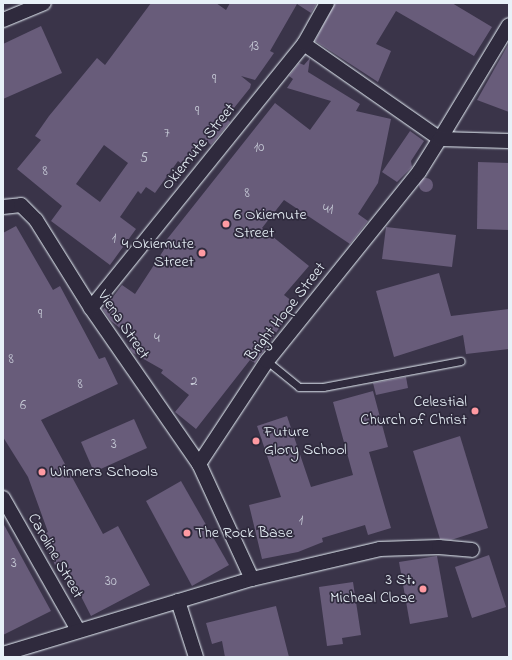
<!DOCTYPE html>
<html>
<head>
<meta charset="utf-8">
<style>
	body { margin:0 }
	#map { position:relative; width:512px; height:660px; overflow:hidden; background:#3a3449; font-family:"Indie Flower",sans-serif }
	div>[style] { position:absolute }
	.building>* { inset:0; background:#685c7a }
	.round { border-radius:50% }
	.roads { filter:drop-shadow(0 0 1px #e8f1f8) drop-shadow(0 0 1px #e8f1f8) }
	.service>* { height:7px; margin:-3.5px; padding:0 3.5px; transform-origin:3.5px; border-radius:3.5px; background:#2f2a3d }
	.minor>* { height:14px; margin:-7px; padding:0 7px; transform-origin:7px; border-radius:7px; background:#2f2a3d }
	.dots>* { width:11px; height:11px; translate:-50% -50%; box-sizing:border-box; border:2px solid #2f2a3d; border-radius:50% }
	span { translate:-50% -50%; white-space:nowrap; text-align:center; line-height:1.15; -webkit-text-stroke:3.5px #2f2a3d; paint-order:stroke }
	.number-label { font-size:14px; color:#c8ccd8 }
	.number-label span { -webkit-text-stroke-width:0 }
	.street-label { font-size:16px; color:#e8f1f8 }
	.poi-label { font-size:16px; color:#e8f1f8 }
	.left { translate:0 -50%; text-align:left }
	.right { translate:-100% -50%; text-align:right }
	.frame { position:absolute; inset:0; border:4px solid #e8f1f8; pointer-events:none }
</style>
</head>
<body>
<div id="map">
	<div class="building">
		<div style="clip-path:polygon(evenodd,151px 3px,216px 3px,226px 10px,230px 3px,317px 3px,311px 13px,297px 4px,270px 51px,274px 53px,255px 80px,241px 76px,251px 84px,250px 88px,226px 118px,230px 122px,211px 145px,204px 138px,183px 165px,178px 161px,155px 193px,146px 187px,141px 194px,138px 191px,120px 217px,136px 229px,110px 265px,51px 221px,62px 206px,17px 169px,41px 140px,35px 136px,49px 116px,97px 58px,105px 65px,151px 3px,104px 145px,128px 163px,100px 202px,76px 184px,104px 145px)"></div>
		<div style="clip-path:polygon(335px 3px,452px 3px,492px 27px,474px 56px,396px 11px,376px 44px,391px 51px,378px 82px,315px 41px)"></div>
		<div style="clip-path:polygon(41px 26px,62px 73px,3px 99px,3px 44px)"></div>
		<div style="clip-path:polygon(509px 43px,509px 112px,477px 100px)"></div>
		<div style="clip-path:polygon(310px 58px,308px 72px,360px 104px,356px 111px,391px 119px,378px 183px,358px 214px,368px 221px,350px 244px,284px 200px,262px 228px,309px 266px,284px 295px,296px 304px,255px 363px,250px 360px,196px 429px,175px 412px,189px 395px,161px 373px,163px 370px,133px 353px,130px 349px,135px 340px,111px 321px,103px 310px,122px 285px,135px 294px,167px 245px,164px 243px,275px 103px,310px 130px,331px 101px,287px 88px,293px 79px,289px 76px,299px 63px,304px 65px)"></div>
		<div style="clip-path:polygon(410px 131px,424px 141px,411px 161px,412px 167px,397px 182px,382px 172px)"></div>
		<div style="clip-path:polygon(478px 162px,509px 163px,509px 230px,477px 229px)"></div>
		<div class="round" style="left:419px;top:178px;width:14px;height:14px"></div>
		<div style="clip-path:polygon(16px 226px,53px 290px,60px 286px,99px 359px,105px 357px,118px 384px,41px 420px,103px 534px,118px 526px,150px 585px,91px 616px,63px 561px,55px 565px,42px 535px,48px 532px,28px 477px,3px 437px,3px 233px)"></div>
		<div style="clip-path:polygon(386px 227px,456px 235px,452px 267px,382px 259px)"></div>
		<div style="clip-path:polygon(439px 273px,451px 316px,509px 309px,509px 349px,466px 354px,463px 335px,394px 357px,376px 291px)"></div>
		<div style="clip-path:polygon(406px 377px,408px 388px,376px 395px,373px 383px)"></div>
		<div style="clip-path:polygon(373px 391px,388px 447px,369px 452px,391px 528px,368px 535px,365px 525px,322px 538px,323px 542px,298px 552px,262px 559px,249px 505px,281px 497px,257px 426px,287px 416px,311px 487px,353px 475px,333px 402px)"></div>
		<div style="clip-path:polygon(134px 419px,147px 448px,94px 472px,81px 442px)"></div>
		<div style="clip-path:polygon(460px 436px,488px 528px,451px 540px,440px 539px,413px 451px)"></div>
		<div style="clip-path:polygon(181px 481px,229px 565px,192px 586px,146px 501px)"></div>
		<div style="clip-path:polygon(3px 523px,51px 611px,3px 635px)"></div>
		<div style="clip-path:polygon(489px 555px,506px 607px,472px 618px,455px 567px)"></div>
		<div style="clip-path:polygon(437px 556px,448px 617px,410px 624px,399px 562px)"></div>
		<div style="clip-path:polygon(353px 582px,361px 635px,342px 638px,343px 644px,327px 646px,319px 587px)"></div>
		<div style="clip-path:polygon(276px 606px,289px 657px,225px 657px,222px 641px,212px 644px,206px 623px)"></div>
	</div>
	<div class="roads">
		<div class="service">
			<div style="left:267px;top:361px;width:41px;rotate:39.1deg"></div>
			<div style="left:299px;top:387px;width:24px"></div>
			<div style="left:323px;top:387px;width:140px;rotate:-10.7deg"></div>
		</div>
		<div class="minor">
			<div style="left:3px;top:20px;width:44px;rotate:-22.5deg"></div>
			<div style="left:304px;top:44px;width:166px;rotate:34.9deg"></div>
			<div style="left:440px;top:139px;width:133px;rotate:-58.8deg"></div>
			<div style="left:3px;top:207px;width:18px;rotate:-6deg"></div>
			<div style="left:21px;top:205px;width:21px;rotate:45deg"></div>
			<div style="left:36px;top:220px;width:104px;rotate:58deg"></div>
			<div style="left:91px;top:308px;width:190px;rotate:55.3deg"></div>
			<div style="left:91px;top:308px;width:339px;rotate:-51.1deg"></div>
			<div style="left:304px;top:44px;width:47px;rotate:-60.7deg"></div>
			<div style="left:3px;top:498px;width:152px;rotate:60.4deg"></div>
			<div style="left:252px;top:579px;width:127px;rotate:-114.7deg"></div>
			<div style="left:199px;top:464px;width:123px;rotate:-56.6deg"></div>
			<div style="left:267px;top:361px;width:243px;rotate:-51.2deg"></div>
			<div style="left:419px;top:172px;width:39px;rotate:-58deg"></div>
			<div style="left:440px;top:139px;width:69px;rotate:1.7deg"></div>
			<div style="left:178px;top:601px;width:59px;rotate:72.2deg"></div>
			<div style="left:3px;top:654px;width:260px;rotate:-16.8deg"></div>
			<div style="left:252px;top:579px;width:131px;rotate:-13.2deg"></div>
			<div style="left:380px;top:549px;width:59px;rotate:-1.9deg"></div>
			<div style="left:439px;top:547px;width:33px;rotate:5deg"></div>
		</div>
	</div>
	<div class="dots">
		<div style="left:226px;top:224px;background:#ff9aa2"></div>
		<div style="left:202px;top:253px;background:#ff9aa2"></div>
		<div style="left:475px;top:411px;background:#ff9aa2"></div>
		<div style="left:256px;top:441px;background:#ff9aa2"></div>
		<div style="left:42px;top:472px;background:#ff9aa2"></div>
		<div style="left:187px;top:533px;background:#ff9aa2"></div>
		<div style="left:423px;top:589px;background:#ff9aa2"></div>
	</div>
	<div class="number-label">
		<span style="left:254px;top:47px">13</span>
		<span style="left:214px;top:80px">9</span>
		<span style="left:197px;top:112px">9</span>
		<span style="left:167px;top:134px">7</span>
		<span style="left:259px;top:148px">10</span>
		<span style="left:144px;top:159px">5</span>
		<span style="left:45px;top:172px">8</span>
		<span style="left:247px;top:194px">8</span>
		<span style="left:328px;top:210px">41</span>
		<span style="left:114px;top:239px">1</span>
		<span style="left:40px;top:315px">9</span>
		<span style="left:157px;top:339px">4</span>
		<span style="left:11px;top:360px">8</span>
		<span style="left:194px;top:382px">2</span>
		<span style="left:80px;top:385px">8</span>
		<span style="left:23px;top:406px">6</span>
		<span style="left:114px;top:445px">3</span>
		<span style="left:301px;top:521px">1</span>
		<span style="left:14px;top:564px">3</span>
		<span style="left:111px;top:582px">30</span>
	</div>
	<div class="street-label">
		<span style="left:199px;top:147px;rotate:-51deg">Okiemute Street</span>
		<span style="left:286px;top:312px;rotate:-52deg">Bright Hope Street</span>
		<span style="left:123px;top:325px;rotate:56deg">Viena Street</span>
		<span style="left:55px;top:556px;rotate:60deg">Caroline Street</span>
	</div>
	<div class="poi-label">
		<span class="left" style="left:234px;top:224px">6 Okiemute<br>Street</span>
		<span class="right" style="left:194px;top:253px">4 Okiemute<br>Street</span>
		<span class="right" style="left:467px;top:411px">Celestial<br>Church of Christ</span>
		<span class="left" style="left:264px;top:441px">Future<br>Glory School</span>
		<span class="left" style="left:50px;top:472px">Winners Schools</span>
		<span class="left" style="left:195px;top:533px">The Rock Base</span>
		<span class="right" style="left:415px;top:589px">3 St.<br>Micheal Close</span>
	</div>
	<div class="frame"></div>
</div>
</body>
</html>
